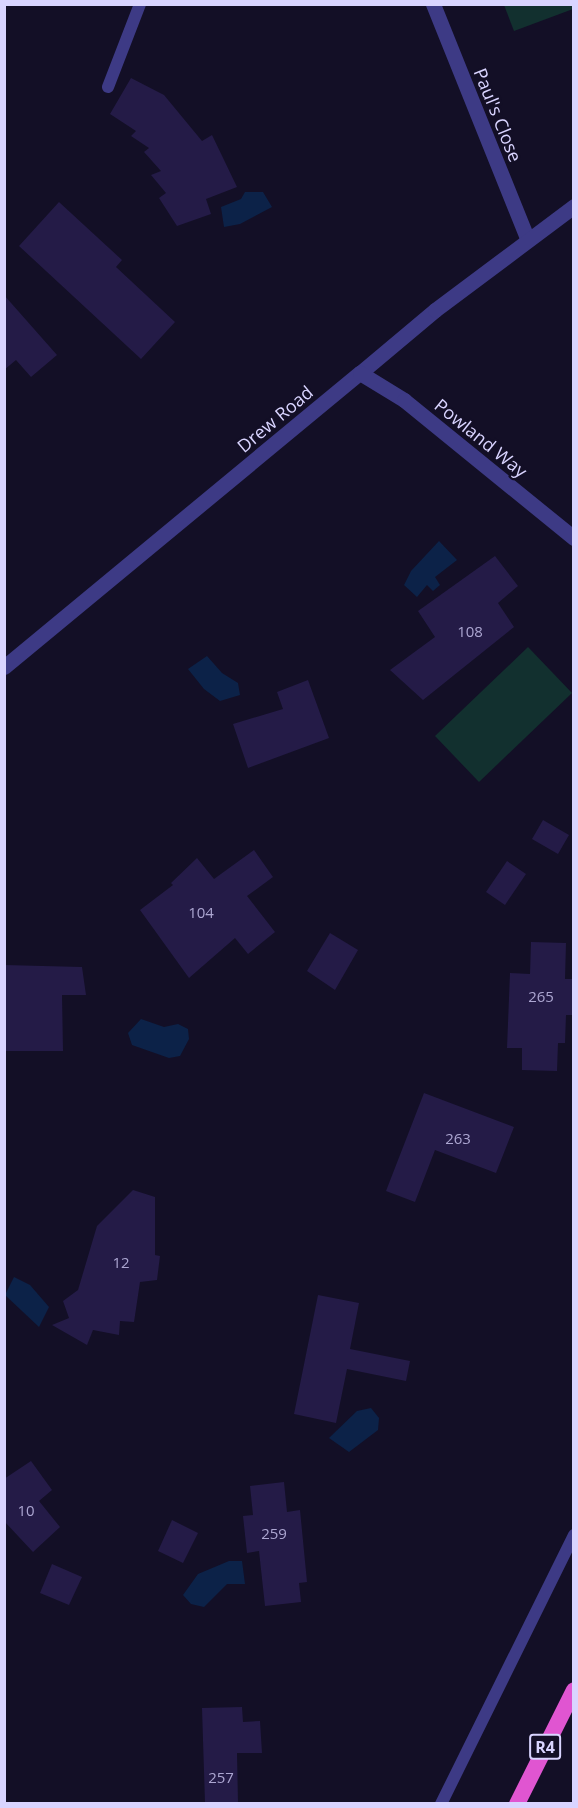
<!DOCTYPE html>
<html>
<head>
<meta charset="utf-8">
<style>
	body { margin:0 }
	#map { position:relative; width:578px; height:1808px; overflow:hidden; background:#130f26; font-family:"Open Sans",sans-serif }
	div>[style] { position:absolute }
	.green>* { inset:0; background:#12302f }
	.water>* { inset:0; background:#0c2248 }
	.building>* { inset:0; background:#241b47 }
	.service>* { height:12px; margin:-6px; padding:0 6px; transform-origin:6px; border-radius:6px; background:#3d3a85 }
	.minor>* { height:15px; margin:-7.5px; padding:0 7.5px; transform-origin:7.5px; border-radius:7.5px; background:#3d3a85 }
	.tertiary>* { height:15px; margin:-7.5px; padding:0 7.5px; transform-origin:7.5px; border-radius:7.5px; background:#3d3a85 }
	.trunk>* { height:16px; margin:-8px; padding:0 8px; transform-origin:8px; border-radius:8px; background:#e055d1 }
	span { translate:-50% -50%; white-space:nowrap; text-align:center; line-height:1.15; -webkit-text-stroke:4.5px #130f26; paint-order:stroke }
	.number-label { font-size:15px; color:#aca6d1 }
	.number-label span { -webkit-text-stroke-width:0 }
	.shield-label span { padding:2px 4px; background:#130f26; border:2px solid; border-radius:4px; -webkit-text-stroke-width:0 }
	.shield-label { font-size:16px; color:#d9d4ff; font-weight:700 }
	.street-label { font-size:18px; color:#d9d4ff }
	.frame { position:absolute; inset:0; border:6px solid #d9d4ff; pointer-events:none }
</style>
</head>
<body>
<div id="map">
	<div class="green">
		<div style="clip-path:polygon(504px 5px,573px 5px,573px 9px,514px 31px)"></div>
		<div style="clip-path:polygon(528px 647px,572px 693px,479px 782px,435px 736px)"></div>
	</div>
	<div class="water">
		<div style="clip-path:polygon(245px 192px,263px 192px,272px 207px,240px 224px,224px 227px,221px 207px,241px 199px)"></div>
		<div style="clip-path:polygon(439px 541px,457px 560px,435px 577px,440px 585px,433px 591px,427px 585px,417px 597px,404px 585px,411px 571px)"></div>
		<div style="clip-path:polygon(207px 656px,222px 673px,238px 683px,240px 695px,220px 701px,204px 689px,188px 669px)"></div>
		<div style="clip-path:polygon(141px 1019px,164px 1027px,178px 1024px,188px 1029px,189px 1039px,180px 1056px,169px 1058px,132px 1045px,128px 1033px)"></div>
		<div style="clip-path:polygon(14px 1277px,30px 1285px,49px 1307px,39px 1327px,5px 1295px)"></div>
		<div style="clip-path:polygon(371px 1408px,379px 1418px,378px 1430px,349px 1452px,329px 1438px,357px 1411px)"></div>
		<div style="clip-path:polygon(229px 1561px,242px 1561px,245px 1584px,227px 1584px,204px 1607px,191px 1604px,183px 1595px,198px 1574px)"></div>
	</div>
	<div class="building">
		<div style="clip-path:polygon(131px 78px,164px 95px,202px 141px,212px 135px,237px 187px,206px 199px,211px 214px,177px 226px,159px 198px,166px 193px,151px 175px,161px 171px,144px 152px,149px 148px,131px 136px,136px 131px,110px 114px)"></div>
		<div style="clip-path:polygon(59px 202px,122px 260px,116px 267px,175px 322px,141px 359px,19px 246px)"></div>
		<div style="clip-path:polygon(4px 295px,57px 355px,31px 377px,16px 360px,4px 370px)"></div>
		<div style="clip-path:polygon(495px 556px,518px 586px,498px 603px,514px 627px,423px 700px,390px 670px,435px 637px,418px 611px)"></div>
		<div style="clip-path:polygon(308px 680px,329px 738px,248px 768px,233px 724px,283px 709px,277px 692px)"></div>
		<div style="clip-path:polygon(543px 820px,569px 835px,558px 854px,532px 839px)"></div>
		<div style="clip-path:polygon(254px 850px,273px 877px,247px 896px,275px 932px,248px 954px,235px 938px,189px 978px,140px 910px,173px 885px,171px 883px,197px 858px,214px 879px)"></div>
		<div style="clip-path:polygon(507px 861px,526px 874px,505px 905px,486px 892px)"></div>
		<div style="clip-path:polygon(330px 933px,358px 950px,335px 990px,307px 971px)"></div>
		<div style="clip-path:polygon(531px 942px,566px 943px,565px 979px,573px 979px,573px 1015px,566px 1015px,565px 1043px,558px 1043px,557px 1071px,522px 1070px,522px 1048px,507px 1048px,510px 973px,530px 974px)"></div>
		<div style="clip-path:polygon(4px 965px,82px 967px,86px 995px,62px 995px,63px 1051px,4px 1051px)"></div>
		<div style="clip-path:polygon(424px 1093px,514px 1127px,496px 1173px,435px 1150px,415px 1202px,386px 1191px)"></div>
		<div style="clip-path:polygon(133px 1190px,155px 1197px,155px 1255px,160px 1256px,157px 1280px,140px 1282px,134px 1322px,120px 1321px,119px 1335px,93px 1330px,87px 1345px,52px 1325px,69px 1318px,63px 1301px,78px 1290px,97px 1226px)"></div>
		<div style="clip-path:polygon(318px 1295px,359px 1303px,350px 1349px,410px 1361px,406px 1381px,347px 1369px,336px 1423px,294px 1414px)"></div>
		<div style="clip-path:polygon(31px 1461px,52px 1490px,39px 1501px,60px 1527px,33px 1552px,4px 1521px,4px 1479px)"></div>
		<div style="clip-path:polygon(284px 1482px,287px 1512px,300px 1510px,307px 1582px,299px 1583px,301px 1602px,265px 1606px,259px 1551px,247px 1553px,243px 1516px,253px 1515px,250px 1486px)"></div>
		<div style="clip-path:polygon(172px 1520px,198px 1533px,183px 1563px,158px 1551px)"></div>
		<div style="clip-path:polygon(52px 1564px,82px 1577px,69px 1605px,40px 1593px)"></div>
		<div style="clip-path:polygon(242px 1707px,243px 1722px,260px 1721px,262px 1753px,237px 1753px,238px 1803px,205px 1803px,202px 1708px)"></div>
	</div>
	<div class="service">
		<div style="left:108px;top:87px;width:89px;rotate:-68.9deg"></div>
		<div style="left:441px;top:1804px;width:300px;rotate:-63.7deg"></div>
	</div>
	<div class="minor">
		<div style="left:433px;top:4px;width:254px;rotate:68.1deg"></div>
		<div style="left:360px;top:373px;width:98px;rotate:-40deg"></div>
		<div style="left:435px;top:310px;width:174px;rotate:-36.8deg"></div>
	</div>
	<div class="tertiary">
		<div style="left:4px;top:667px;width:462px;rotate:-39.6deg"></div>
		<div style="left:360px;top:373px;width:52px;rotate:31.5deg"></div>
		<div style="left:404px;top:400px;width:219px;rotate:39.1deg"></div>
	</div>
	<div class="trunk">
		<div style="left:517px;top:1804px;width:127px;rotate:-63.4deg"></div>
	</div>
	<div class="number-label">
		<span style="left:470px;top:632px">108</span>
		<span style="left:201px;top:913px">104</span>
		<span style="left:541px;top:997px">265</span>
		<span style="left:458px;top:1139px">263</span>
		<span style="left:121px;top:1263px">12</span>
		<span style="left:26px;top:1511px">10</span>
		<span style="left:274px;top:1534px">259</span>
		<span style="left:221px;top:1778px">257</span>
	</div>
	<div class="shield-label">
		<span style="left:545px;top:1747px">R4</span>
	</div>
	<div class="street-label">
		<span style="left:498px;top:115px;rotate:68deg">Paul's Close</span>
		<span style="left:275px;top:419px;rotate:-40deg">Drew Road</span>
		<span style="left:481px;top:438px;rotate:39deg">Powland Way</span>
	</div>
	<div class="frame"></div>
</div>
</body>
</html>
